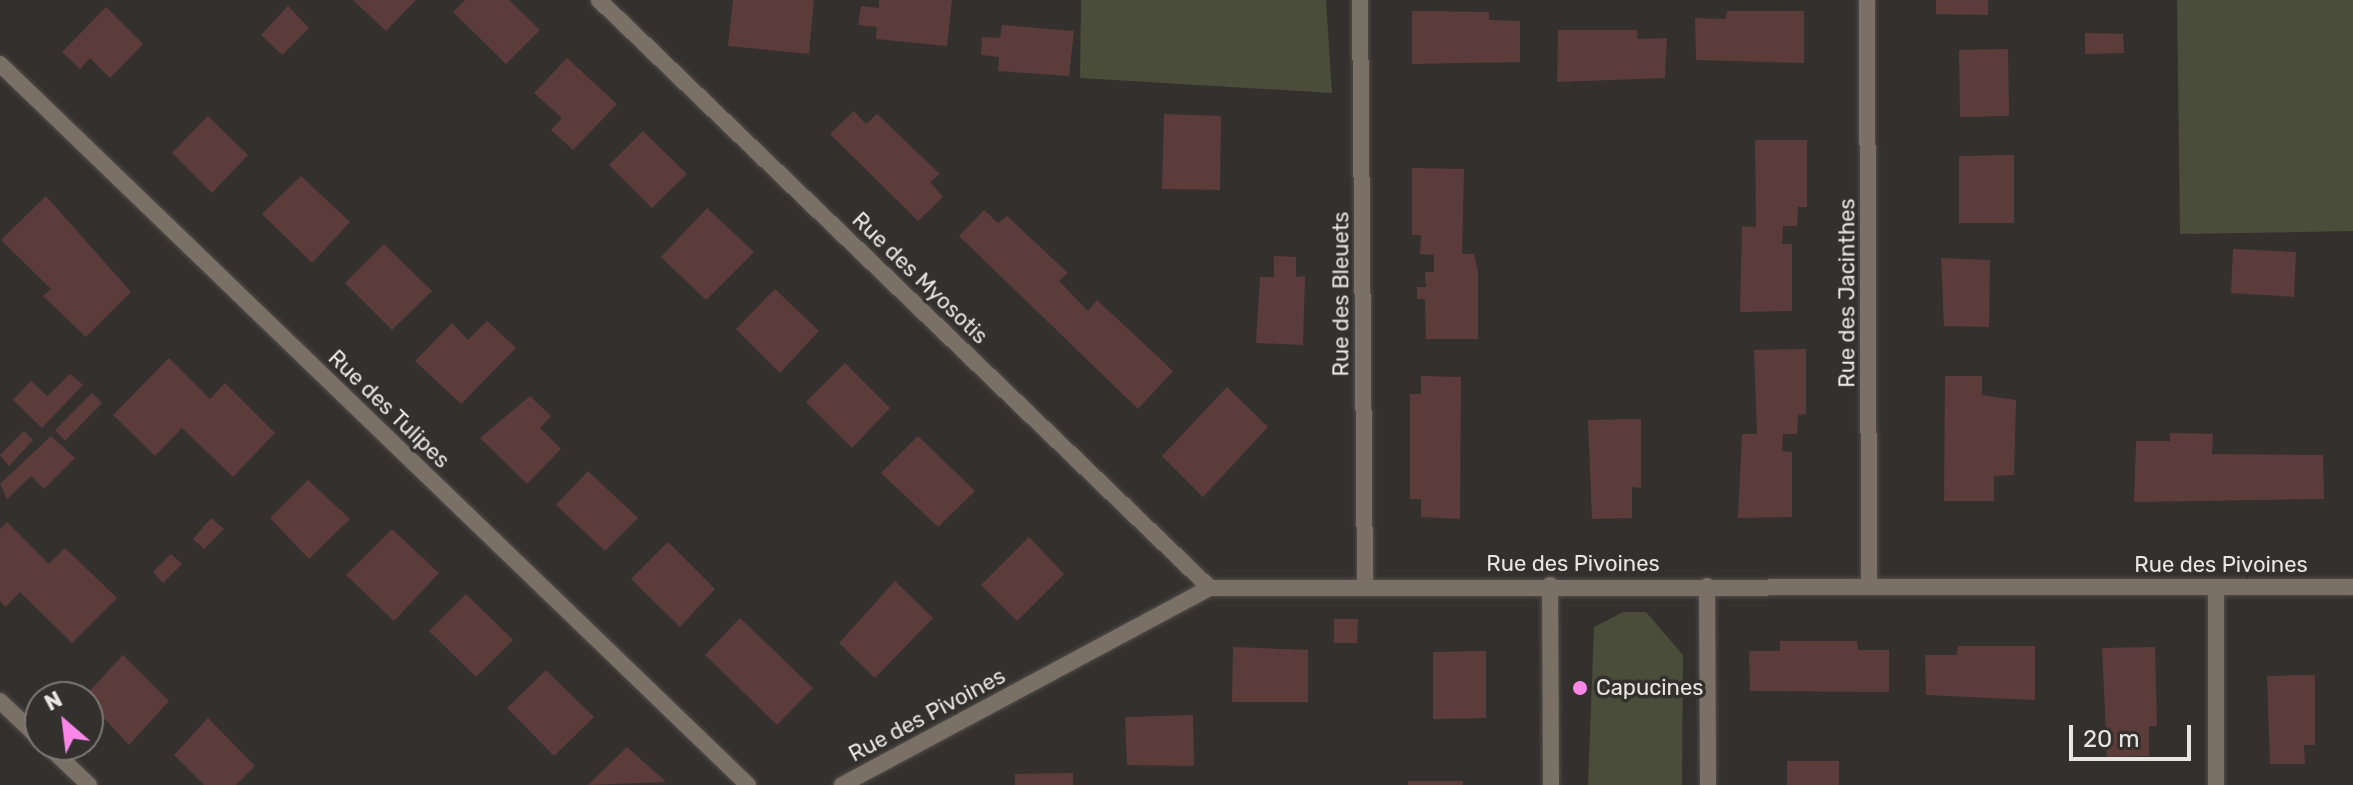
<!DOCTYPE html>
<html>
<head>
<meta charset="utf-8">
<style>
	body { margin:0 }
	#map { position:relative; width:2353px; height:785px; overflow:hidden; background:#33302d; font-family:Rubik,sans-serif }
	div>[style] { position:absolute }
	.green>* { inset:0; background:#494d39 }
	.building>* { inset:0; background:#5c3c3b }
	.roads { filter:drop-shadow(0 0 2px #504d4a) drop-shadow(0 0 2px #504d4a) }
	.minor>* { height:16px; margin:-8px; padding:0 8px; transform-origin:8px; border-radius:8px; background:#7b7065 }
	.dots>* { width:22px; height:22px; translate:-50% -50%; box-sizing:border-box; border:4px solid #33302d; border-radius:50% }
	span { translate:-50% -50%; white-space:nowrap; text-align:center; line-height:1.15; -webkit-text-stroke:7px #33302d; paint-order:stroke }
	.street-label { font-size:22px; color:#e8e6e4 }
	.poi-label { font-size:22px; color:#e8e6e4 }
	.left { translate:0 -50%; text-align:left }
	.north { position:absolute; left:24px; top:681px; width:80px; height:80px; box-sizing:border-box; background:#33302d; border:2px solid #7b7976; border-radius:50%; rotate:332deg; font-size:22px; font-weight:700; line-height:32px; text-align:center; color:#e8e6e4 }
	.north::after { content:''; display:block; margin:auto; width:28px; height:36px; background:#fa87e7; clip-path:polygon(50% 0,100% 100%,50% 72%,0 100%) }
	.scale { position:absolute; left:2069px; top:725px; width:122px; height:36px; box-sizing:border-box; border:4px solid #e8e6e4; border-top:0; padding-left:10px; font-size:24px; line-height:28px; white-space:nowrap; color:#e8e6e4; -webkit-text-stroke:6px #33302d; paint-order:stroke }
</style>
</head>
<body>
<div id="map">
	<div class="green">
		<div style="clip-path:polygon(1081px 0,1326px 0,1332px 93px,1080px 78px)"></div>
		<div style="clip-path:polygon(2177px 0,2353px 0,2353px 231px,2180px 234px)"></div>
		<div style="clip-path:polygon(1623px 612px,1646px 612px,1683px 655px,1682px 785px,1588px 785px,1594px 627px)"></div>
	</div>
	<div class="building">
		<div style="clip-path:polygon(353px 0,416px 0,386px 31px)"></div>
		<div style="clip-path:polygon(465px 0,509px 0,540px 30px,506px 64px,453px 12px)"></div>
		<div style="clip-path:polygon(733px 0,814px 0,809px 54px,728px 46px)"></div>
		<div style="clip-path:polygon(879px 0,952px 0,947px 46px,876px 39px,877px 27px,858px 25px,861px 6px,879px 8px)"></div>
		<div style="clip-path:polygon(1936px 0,1988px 0,1988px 15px,1936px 14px)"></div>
		<div style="clip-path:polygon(288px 6px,309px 28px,282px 55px,261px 35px)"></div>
		<div style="clip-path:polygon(106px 7px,143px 44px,110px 78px,90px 58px,80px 69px,62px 52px)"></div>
		<div style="clip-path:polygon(1412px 11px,1489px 12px,1489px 20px,1520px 21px,1520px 62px,1412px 64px)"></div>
		<div style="clip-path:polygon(1727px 11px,1804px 11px,1804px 63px,1696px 60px,1695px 18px,1726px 19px)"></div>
		<div style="clip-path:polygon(1002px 25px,1074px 31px,1069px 76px,998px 71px,999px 57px,981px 55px,982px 37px,1000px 38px)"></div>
		<div style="clip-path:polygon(1558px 30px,1637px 30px,1638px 39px,1667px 38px,1665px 78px,1557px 82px)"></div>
		<div style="clip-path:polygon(2085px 33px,2123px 34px,2124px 53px,2085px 54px)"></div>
		<div style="clip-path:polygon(2008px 49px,2009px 116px,1960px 117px,1959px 50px)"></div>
		<div style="clip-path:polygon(567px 58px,617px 104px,573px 150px,551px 130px,562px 118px,534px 93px)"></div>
		<div style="clip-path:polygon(854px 111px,866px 124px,877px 114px,940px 174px,930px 182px,943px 197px,918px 221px,830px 134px)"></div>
		<div style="clip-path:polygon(1164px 114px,1221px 116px,1220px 190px,1162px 189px)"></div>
		<div style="clip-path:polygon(208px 116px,248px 155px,212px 193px,172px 153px)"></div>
		<div style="clip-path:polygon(643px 131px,687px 174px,652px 208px,609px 165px)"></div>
		<div style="clip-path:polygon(1755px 140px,1807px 140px,1807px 207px,1798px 207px,1797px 226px,1783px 226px,1782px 244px,1792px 244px,1792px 311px,1740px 312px,1742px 226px,1756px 227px)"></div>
		<div style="clip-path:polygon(2014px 155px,2014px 223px,1959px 223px,1959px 156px)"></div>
		<div style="clip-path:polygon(1412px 168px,1464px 169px,1462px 254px,1474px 254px,1478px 272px,1478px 339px,1426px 339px,1425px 299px,1417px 299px,1417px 287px,1426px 287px,1425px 272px,1434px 272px,1434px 255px,1420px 254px,1421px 235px,1412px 235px)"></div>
		<div style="clip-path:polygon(301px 176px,350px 222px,312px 263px,262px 214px)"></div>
		<div style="clip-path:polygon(46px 196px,131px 292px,86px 337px,43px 296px,51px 289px,1px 240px)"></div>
		<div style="clip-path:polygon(707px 208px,754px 252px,706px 300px,661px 257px)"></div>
		<div style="clip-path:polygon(984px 210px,998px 223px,1007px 216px,1068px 273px,1059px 281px,1088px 311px,1097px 300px,1173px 371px,1138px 409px,959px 236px)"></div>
		<div style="clip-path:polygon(384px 244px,432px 291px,392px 330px,345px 283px)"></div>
		<div style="clip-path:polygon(2233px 249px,2296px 252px,2294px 297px,2231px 293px)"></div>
		<div style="clip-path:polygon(1274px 256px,1296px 257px,1296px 277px,1305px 276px,1303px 345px,1256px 343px,1260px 277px,1274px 277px)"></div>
		<div style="clip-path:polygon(1941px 258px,1990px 260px,1989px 327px,1944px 326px)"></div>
		<div style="clip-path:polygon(775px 289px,819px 331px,780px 373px,736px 329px)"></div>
		<div style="clip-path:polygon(487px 321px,516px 348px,461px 404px,415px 361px,452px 323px,468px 340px)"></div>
		<div style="clip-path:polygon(1806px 349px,1806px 414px,1798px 415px,1797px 434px,1783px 434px,1782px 451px,1792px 452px,1792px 517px,1738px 518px,1742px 434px,1757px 434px,1754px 350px)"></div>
		<div style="clip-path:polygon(169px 358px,210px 399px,225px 383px,275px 433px,233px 477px,182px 428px,155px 456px,113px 415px)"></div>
		<div style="clip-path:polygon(845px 363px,890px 408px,852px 448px,806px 402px)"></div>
		<div style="clip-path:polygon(70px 374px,83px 385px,42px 428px,13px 400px,31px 381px,47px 396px)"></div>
		<div style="clip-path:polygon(1421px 376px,1461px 377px,1460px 519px,1421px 517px,1421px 499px,1410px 499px,1410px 394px,1421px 394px)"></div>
		<div style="clip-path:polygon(1945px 376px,1982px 376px,1982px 395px,2016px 400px,2014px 475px,1994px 476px,1994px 501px,1944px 501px)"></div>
		<div style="clip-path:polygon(1227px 387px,1268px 427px,1203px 497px,1162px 456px)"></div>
		<div style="clip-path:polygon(92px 393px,102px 403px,65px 441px,55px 430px)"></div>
		<div style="clip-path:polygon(530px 396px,551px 416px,540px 428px,561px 449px,527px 484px,480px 438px)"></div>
		<div style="clip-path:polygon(1641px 419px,1641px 488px,1632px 487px,1632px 518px,1592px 519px,1588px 420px)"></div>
		<div style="clip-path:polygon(24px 431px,33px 440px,9px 466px,0 455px)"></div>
		<div style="clip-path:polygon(2170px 433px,2213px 434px,2212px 454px,2323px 455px,2324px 499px,2134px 502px,2136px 441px,2170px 441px)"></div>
		<div style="clip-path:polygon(51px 436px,75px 458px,44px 489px,31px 476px,7px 499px,0 484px)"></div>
		<div style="clip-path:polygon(918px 436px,975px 491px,938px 527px,881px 473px)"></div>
		<div style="clip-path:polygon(588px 471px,638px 518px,605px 551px,556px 505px)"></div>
		<div style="clip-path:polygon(308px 480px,350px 519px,309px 559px,270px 518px)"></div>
		<div style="clip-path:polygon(211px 518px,224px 529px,204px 549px,193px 539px)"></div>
		<div style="clip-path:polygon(7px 522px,49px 564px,65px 548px,117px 598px,72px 643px,20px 592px,6px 607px,0 601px,0 529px)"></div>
		<div style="clip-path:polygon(392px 529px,439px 573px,394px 621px,346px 575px)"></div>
		<div style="clip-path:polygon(1029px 537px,1064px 574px,1017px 621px,981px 585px)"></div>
		<div style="clip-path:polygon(668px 542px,715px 589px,680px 627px,631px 579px)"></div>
		<div style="clip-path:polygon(171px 554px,182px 564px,163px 583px,153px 572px)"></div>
		<div style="clip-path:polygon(895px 581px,933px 618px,875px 678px,839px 643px)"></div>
		<div style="clip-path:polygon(466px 594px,513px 640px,476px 677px,429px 631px)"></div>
		<div style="clip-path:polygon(740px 618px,813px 688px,777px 725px,705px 655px)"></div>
		<div style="clip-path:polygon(1334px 619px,1358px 619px,1357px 643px,1334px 643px)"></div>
		<div style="clip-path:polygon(1780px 641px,1857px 641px,1858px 650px,1889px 650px,1889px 692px,1750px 691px,1749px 651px,1780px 651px)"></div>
		<div style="clip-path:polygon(1958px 646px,2035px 646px,2035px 700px,1926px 695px,1925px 655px,1957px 655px)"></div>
		<div style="clip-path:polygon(1233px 647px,1308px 650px,1308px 702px,1232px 702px)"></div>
		<div style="clip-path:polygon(2155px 647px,2157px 726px,2149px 726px,2149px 756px,2107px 757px,2102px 648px)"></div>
		<div style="clip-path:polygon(1486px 651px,1486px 718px,1433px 719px,1433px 652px)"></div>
		<div style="clip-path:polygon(123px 655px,169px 701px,129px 745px,84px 697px)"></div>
		<div style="clip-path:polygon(546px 670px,594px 717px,554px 756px,507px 708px)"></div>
		<div style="clip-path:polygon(2315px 675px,2315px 745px,2304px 745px,2305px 764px,2270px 764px,2267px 676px)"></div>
		<div style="clip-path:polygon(1193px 715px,1194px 766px,1127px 765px,1125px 717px)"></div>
		<div style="clip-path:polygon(208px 718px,255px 766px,236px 785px,204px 785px,174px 755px)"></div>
		<div style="clip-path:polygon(627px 747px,666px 782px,588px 785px)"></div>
		<div style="clip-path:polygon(1787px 761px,1839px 761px,1839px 785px,1787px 785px)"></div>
		<div style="clip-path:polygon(1073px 773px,1073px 785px,1015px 785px,1015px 774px)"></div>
		<div style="clip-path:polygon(1408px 781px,1463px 781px,1463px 785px,1408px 785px)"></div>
	</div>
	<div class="roads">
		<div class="minor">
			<div style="left:599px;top:0;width:848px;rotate:43.9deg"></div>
			<div style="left:1360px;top:0;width:587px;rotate:89.51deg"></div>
			<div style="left:1867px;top:0;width:587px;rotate:89.8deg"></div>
			<div style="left:0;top:64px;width:1039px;rotate:43.95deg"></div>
			<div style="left:1550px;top:585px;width:200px;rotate:89.7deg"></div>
			<div style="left:1707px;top:586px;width:199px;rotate:89.7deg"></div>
			<div style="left:2216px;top:587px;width:198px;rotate:90deg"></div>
			<div style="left:0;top:701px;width:55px;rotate:43.5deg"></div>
			<div style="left:47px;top:745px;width:58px;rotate:43.6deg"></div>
			<div style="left:842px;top:785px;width:417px;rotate:-28.2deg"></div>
			<div style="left:1210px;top:588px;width:1143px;rotate:-0.05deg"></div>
		</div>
	</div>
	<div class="dots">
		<div style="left:1580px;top:688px;background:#fa87e7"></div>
	</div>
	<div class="street-label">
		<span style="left:920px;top:278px;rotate:44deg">Rue des Myosotis</span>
		<span style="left:1847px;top:293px;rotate:-90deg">Rue des Jacinthes</span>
		<span style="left:1341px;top:294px;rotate:-90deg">Rue des Bleuets</span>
		<span style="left:389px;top:409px;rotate:44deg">Rue des Tulipes</span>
		<span style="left:1573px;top:564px">Rue des Pivoines</span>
		<span style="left:2221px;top:565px">Rue des Pivoines</span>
		<span style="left:927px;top:715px;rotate:-28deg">Rue des Pivoines</span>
	</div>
	<div class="poi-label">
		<span class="left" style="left:1596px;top:688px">Capucines</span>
	</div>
	<div class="north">N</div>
	<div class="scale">20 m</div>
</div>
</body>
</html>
